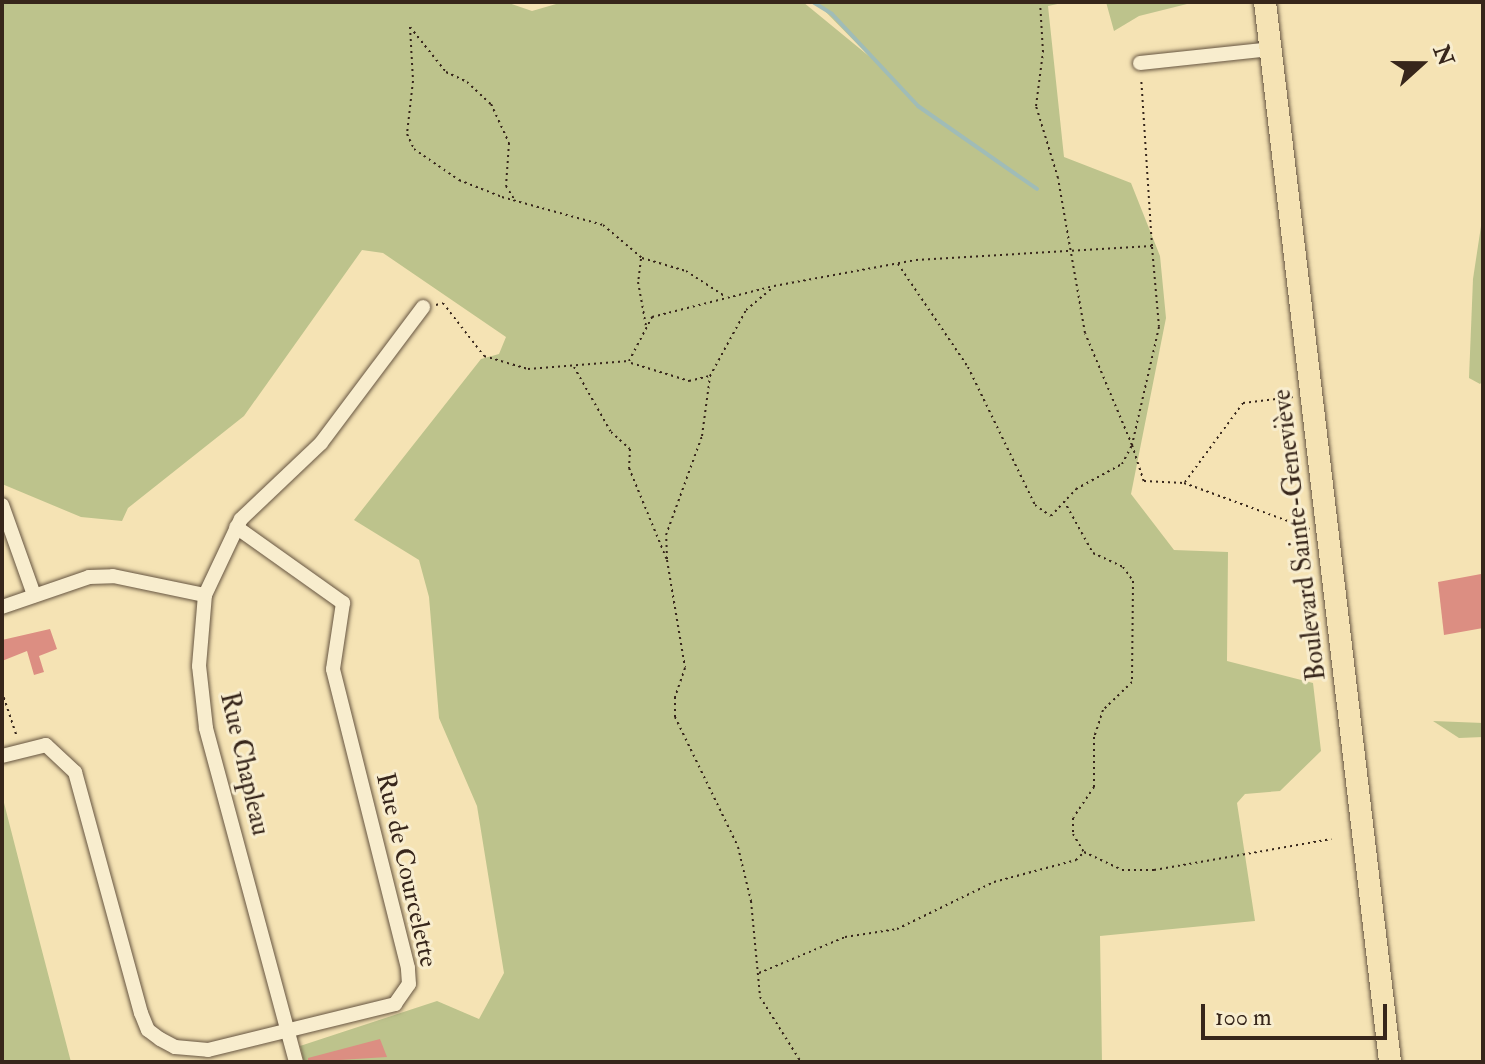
<!DOCTYPE html>
<html>
<head>
<meta charset="utf-8">
<style>
	body { margin:0 }
	#map { position:relative; width:1485px; height:1064px; overflow:hidden; background:#f5e3b4; font-family:"IM FELL Double Pica",serif }
	div>[style] { position:absolute }
	.green>* { inset:0; background:#bdc38c }
	.stream>* { height:4px; margin:-2px; padding:0 2px; transform-origin:2px; border-radius:2px; background:#a0bcb7 }
	.building>* { inset:0; background:#dc8e82 }
	.path>* { height:2px; margin-top:-1px; transform-origin:0; background:repeating-linear-gradient(90deg,#37261b 0 2px,transparent 0 6px) }
	.roads { filter:drop-shadow(0 0 2px #665541) drop-shadow(0 0 2px #665541) }
	.street>* { height:14px; margin:-7px; padding:0 7px; transform-origin:7px; border-radius:7px; background:#f8edce }
	.primary>* { height:22px; margin:-11px; padding:0 11px; transform-origin:11px; border-radius:11px; background:#f5e3b4 }
	span { translate:-50% -50%; white-space:nowrap; text-align:center; line-height:1.15; -webkit-text-stroke:6px #f8edce; paint-order:stroke }
	.street-label { font-size:26px; color:#37261b }
	.frame { position:absolute; inset:0; border:4px solid #37261b; pointer-events:none }
	.north { position:absolute; left:1381px; top:24px; width:80px; height:80px; -webkit-text-stroke:6px #f8edce; paint-order:stroke; rotate:69deg; font-size:22px; font-weight:700; line-height:32px; text-align:center; color:#37261b }
	.north::after { content:''; display:block; margin:auto; width:28px; height:36px; background:#37261b; clip-path:polygon(50% 0,100% 100%,50% 72%,0 100%) }
	.scale { position:absolute; left:1201px; top:1004px; width:186px; height:36px; box-sizing:border-box; border:4px solid #37261b; border-top:0; padding-left:10px; font-size:24px; line-height:28px; white-space:nowrap; color:#37261b; -webkit-text-stroke:6px #f8edce; paint-order:stroke }
</style>
</head>
<body>
<div id="map">
	<div class="green">
		<div style="clip-path:polygon(2px 2px,506px 2px,532px 11px,563px 2px,803px 2px,870px 57px,816px 2px,1067px 2px,1048px 6px,1064px 157px,1131px 183px,1160px 256px,1166px 318px,1131px 494px,1174px 550px,1228px 552px,1227px 661px,1313px 683px,1321px 751px,1280px 791px,1245px 794px,1237px 803px,1255px 921px,1100px 936px,1102px 1062px,304px 1062px,300px 1046px,437px 1001px,479px 1019px,504px 973px,477px 806px,439px 718px,429px 597px,419px 560px,354px 520px,481px 359px,499px 354px,506px 337px,383px 253px,362px 250px,244px 416px,128px 508px,122px 521px,81px 517px,2px 484px)"></div>
		<div style="clip-path:polygon(1106px 2px,1195px 2px,1139px 16px,1114px 31px)"></div>
		<div style="clip-path:polygon(1483px 213px,1483px 381px,1480px 384px,1469px 378px,1473px 279px)"></div>
		<div style="clip-path:polygon(1433px 721px,1483px 723px,1483px 737px,1459px 738px)"></div>
		<div style="clip-path:polygon(2px 795px,34px 920px,71px 1062px,2px 1062px)"></div>
	</div>
	<div class="stream">
		<div style="left:813px;top:2px;width:22px;rotate:32deg"></div>
		<div style="left:832px;top:14px;width:126px;rotate:46.9deg"></div>
		<div style="left:918px;top:106px;width:145px;rotate:34.9deg"></div>
	</div>
	<div class="building">
		<div style="clip-path:polygon(1481px 574px,1483px 628px,1444px 635px,1438px 582px)"></div>
		<div style="clip-path:polygon(50px 629px,57px 649px,39px 656px,44px 672px,34px 675px,27px 651px,2px 661px,2px 640px)"></div>
		<div style="clip-path:polygon(380px 1039px,387px 1057px,308px 1062px,308px 1058px)"></div>
	</div>
	<div class="path">
		<div style="left:410px;top:27px;width:54px;rotate:86.8deg"></div>
		<div style="left:413px;top:81px;width:53px;rotate:96.5deg"></div>
		<div style="left:407px;top:134px;width:17px;rotate:65deg"></div>
		<div style="left:414px;top:149px;width:55px;rotate:34.6deg"></div>
		<div style="left:459px;top:180px;width:46px;rotate:21.6deg"></div>
		<div style="left:502px;top:197px;width:105px;rotate:15.5deg"></div>
		<div style="left:603px;top:225px;width:51px;rotate:40.2deg"></div>
		<div style="left:642px;top:258px;width:46px;rotate:16.5deg"></div>
		<div style="left:686px;top:271px;width:48px;rotate:33deg"></div>
		<div style="left:410px;top:27px;width:58px;rotate:51.3deg"></div>
		<div style="left:446px;top:72px;width:23px;rotate:25deg"></div>
		<div style="left:467px;top:82px;width:33px;rotate:43deg"></div>
		<div style="left:491px;top:104px;width:43px;rotate:65.2deg"></div>
		<div style="left:509px;top:143px;width:43px;rotate:94deg"></div>
		<div style="left:506px;top:186px;width:15px;rotate:58deg"></div>
		<div style="left:1152px;top:247px;width:80px;rotate:85deg"></div>
		<div style="left:1159px;top:327px;width:121px;rotate:102.9deg"></div>
		<div style="left:1132px;top:445px;width:38px;rotate:72deg"></div>
		<div style="left:1144px;top:481px;width:40px;rotate:2.9deg"></div>
		<div style="left:1184px;top:483px;width:134px;rotate:20.1deg"></div>
		<div style="left:641px;top:259px;width:23px;rotate:97deg"></div>
		<div style="left:638px;top:282px;width:45px;rotate:79.7deg"></div>
		<div style="left:898px;top:264px;width:125px;rotate:55.8deg"></div>
		<div style="left:968px;top:367px;width:153px;rotate:64.1deg"></div>
		<div style="left:1035px;top:505px;width:19px;rotate:35deg"></div>
		<div style="left:1051px;top:516px;width:37px;rotate:-47deg"></div>
		<div style="left:1076px;top:489px;width:52px;rotate:-28.5deg"></div>
		<div style="left:1122px;top:464px;width:21px;rotate:-62deg"></div>
		<div style="left:1132px;top:445px;width:121px;rotate:-112.8deg"></div>
		<div style="left:1085px;top:333px;width:157px;rotate:-99.9deg"></div>
		<div style="left:1058px;top:178px;width:75px;rotate:-107deg"></div>
		<div style="left:1036px;top:106px;width:54px;rotate:-82.6deg"></div>
		<div style="left:1043px;top:52px;width:50px;rotate:-93.4deg"></div>
		<div style="left:436px;top:305px;width:7px;rotate:-16deg"></div>
		<div style="left:443px;top:303px;width:67px;rotate:52.3deg"></div>
		<div style="left:484px;top:356px;width:46px;rotate:16.5deg"></div>
		<div style="left:528px;top:369px;width:101px;rotate:-4.5deg"></div>
		<div style="left:629px;top:361px;width:50px;rotate:-62.4deg"></div>
		<div style="left:652px;top:317px;width:126px;rotate:-14.3deg"></div>
		<div style="left:774px;top:286px;width:144px;rotate:-10.4deg"></div>
		<div style="left:916px;top:260px;width:236px;rotate:-3.4deg"></div>
		<div style="left:1152px;top:246px;width:168px;rotate:-93.7deg"></div>
		<div style="left:631px;top:363px;width:61px;rotate:17.2deg"></div>
		<div style="left:689px;top:381px;width:21px;rotate:-14deg"></div>
		<div style="left:574px;top:367px;width:75px;rotate:60.4deg"></div>
		<div style="left:611px;top:432px;width:25px;rotate:42deg"></div>
		<div style="left:630px;top:449px;width:19px;rotate:93deg"></div>
		<div style="left:629px;top:468px;width:100px;rotate:67.6deg"></div>
		<div style="left:667px;top:560px;width:109px;rotate:80.5deg"></div>
		<div style="left:685px;top:668px;width:31px;rotate:109deg"></div>
		<div style="left:675px;top:697px;width:20px;rotate:90deg"></div>
		<div style="left:675px;top:717px;width:144px;rotate:64.1deg"></div>
		<div style="left:738px;top:847px;width:56px;rotate:76.5deg"></div>
		<div style="left:751px;top:901px;width:96px;rotate:84.6deg"></div>
		<div style="left:760px;top:997px;width:77px;rotate:57.8deg"></div>
		<div style="left:1185px;top:482px;width:98px;rotate:-53.7deg"></div>
		<div style="left:1243px;top:403px;width:51px;rotate:-6.7deg"></div>
		<div style="left:1064px;top:501px;width:60px;rotate:60.9deg"></div>
		<div style="left:1093px;top:553px;width:33px;rotate:25deg"></div>
		<div style="left:1123px;top:567px;width:17px;rotate:54deg"></div>
		<div style="left:1133px;top:581px;width:101px;rotate:90.6deg"></div>
		<div style="left:1132px;top:682px;width:40px;rotate:136deg"></div>
		<div style="left:1103px;top:710px;width:28px;rotate:108deg"></div>
		<div style="left:1094px;top:737px;width:50px;rotate:90deg"></div>
		<div style="left:1094px;top:787px;width:37px;rotate:124deg"></div>
		<div style="left:1073px;top:818px;width:16px;rotate:90deg"></div>
		<div style="left:1073px;top:834px;width:21px;rotate:59deg"></div>
		<div style="left:1084px;top:852px;width:42px;rotate:25.3deg"></div>
		<div style="left:1122px;top:870px;width:32px"></div>
		<div style="left:1154px;top:870px;width:180px;rotate:-9.9deg"></div>
		<div style="left:667px;top:559px;width:24px;rotate:-92deg"></div>
		<div style="left:666px;top:535px;width:105px;rotate:-70deg"></div>
		<div style="left:702px;top:436px;width:61px;rotate:-82.4deg"></div>
		<div style="left:710px;top:376px;width:75px;rotate:-61.4deg"></div>
		<div style="left:746px;top:310px;width:35px;rotate:-40deg"></div>
		<div style="left:2px;top:692px;width:47px;rotate:71.6deg"></div>
		<div style="left:759px;top:973px;width:93px;rotate:-22.7deg"></div>
		<div style="left:845px;top:937px;width:53px;rotate:-8.7deg"></div>
		<div style="left:897px;top:929px;width:108px;rotate:-25.9deg"></div>
		<div style="left:994px;top:882px;width:85px;rotate:-15deg"></div>
		<div style="left:1076px;top:860px;width:10px;rotate:-45deg"></div>
	</div>
	<div class="roads">
		<div class="street">
			<div style="left:1140px;top:63px;width:131px;rotate:-6.1deg"></div>
			<div style="left:2px;top:505px;width:96px;rotate:70.4deg"></div>
			<div style="left:2px;top:607px;width:92px;rotate:-19deg"></div>
			<div style="left:89px;top:577px;width:24px;rotate:-2deg"></div>
			<div style="left:113px;top:576px;width:94px;rotate:11.7deg"></div>
			<div style="left:2px;top:756px;width:45px;rotate:-14deg"></div>
			<div style="left:46px;top:745px;width:40px;rotate:43deg"></div>
			<div style="left:75px;top:772px;width:250px;rotate:74.7deg"></div>
			<div style="left:141px;top:1013px;width:18px;rotate:68deg"></div>
			<div style="left:148px;top:1030px;width:15px;rotate:37deg"></div>
			<div style="left:160px;top:1039px;width:17px;rotate:28deg"></div>
			<div style="left:175px;top:1047px;width:33px;rotate:5deg"></div>
			<div style="left:208px;top:1050px;width:193px;rotate:-13.8deg"></div>
			<div style="left:395px;top:1004px;width:24px;rotate:-55deg"></div>
			<div style="left:409px;top:984px;width:16px;rotate:-94deg"></div>
			<div style="left:408px;top:968px;width:308px;rotate:-104.1deg"></div>
			<div style="left:333px;top:669px;width:67px;rotate:-81.4deg"></div>
			<div style="left:343px;top:603px;width:131px;rotate:-144.6deg"></div>
			<div style="left:296px;top:1062px;width:346px;rotate:-105.1deg"></div>
			<div style="left:206px;top:728px;width:62px;rotate:-96.4deg"></div>
			<div style="left:199px;top:666px;width:71px;rotate:-85.2deg"></div>
			<div style="left:205px;top:595px;width:84px;rotate:-64.7deg"></div>
			<div style="left:241px;top:519px;width:110px;rotate:-43.5deg"></div>
			<div style="left:321px;top:443px;width:170px;rotate:-53.1deg"></div>
		</div>
		<div class="primary">
			<div style="left:1265px;top:2px;width:1067px;rotate:83.27deg"></div>
		</div>
	</div>
	<div class="street-label">
		<span style="left:1300px;top:535px;rotate:-97deg">Boulevard Sainte-Geneviève</span>
		<span style="left:244px;top:764px;rotate:77deg">Rue Chapleau</span>
		<span style="left:406px;top:870px;rotate:77deg">Rue de Courcelette</span>
	</div>
	<div class="frame"></div>
	<div class="north">N</div>
	<div class="scale">100 m</div>
</div>
</body>
</html>
